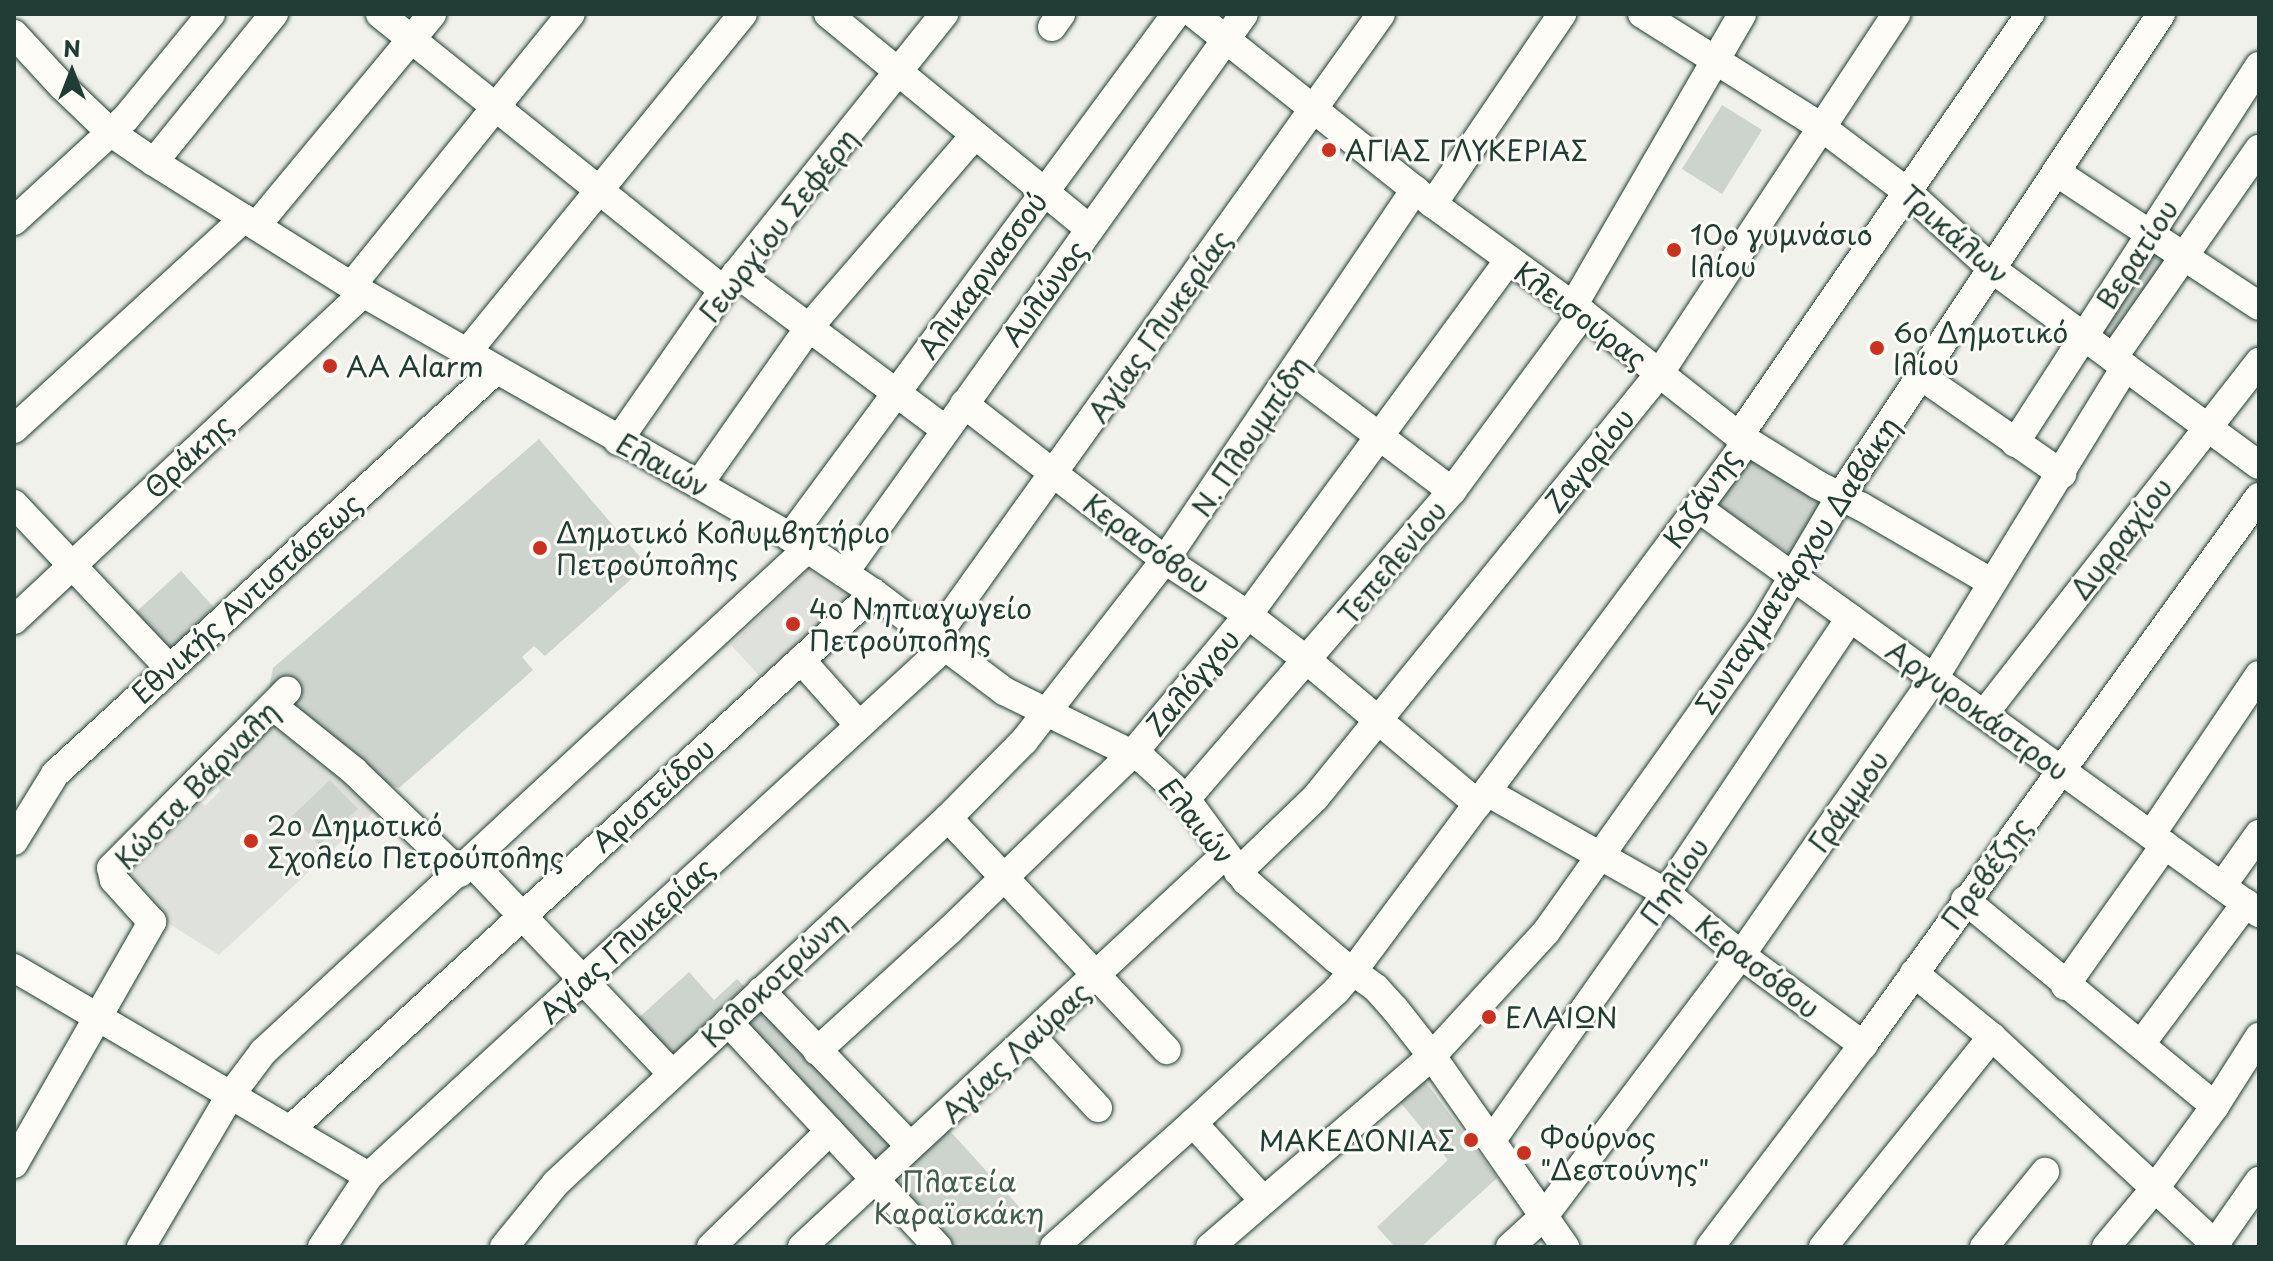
<!DOCTYPE html>
<html>
<head>
<meta charset="utf-8">
<style>
	body { margin:0 }
	#map { position:relative; width:2273px; height:1261px; overflow:hidden; background:#f0f1eb; font-family:"Playpen Sans",sans-serif }
	div>[style] { position:absolute }
	.built>* { inset:0; background:#dfe2dc }
	.green>* { inset:0; background:#cdd3cd }
	.roads { filter:drop-shadow(0 0 2px #1f3d34) drop-shadow(0 0 2px #1f3d34) }
	.minor>* { height:28px; margin:-14px; padding:0 14px; transform-origin:14px; border-radius:14px; background:#fdfcf7 }
	.dots>* { width:22px; height:22px; translate:-50% -50%; box-sizing:border-box; border:4px solid #fdfcf7; border-radius:50% }
	span { translate:-50% -50%; white-space:nowrap; text-align:center; line-height:1.15; -webkit-text-stroke:6px #fdfcf7; paint-order:stroke }
	.poi-label { font-size:28px; color:#1f3d34 }
	.left { translate:0 -50%; text-align:left }
	.right { translate:-100% -50%; text-align:right }
	.street-label { font-size:28px; color:#1f3d34 }
	.park-label { font-size:28px; color:#425b53 }
	.frame { position:absolute; inset:0; border:16px solid #1f3d34; pointer-events:none }
	.north { position:absolute; left:32px; top:32px; width:80px; height:80px; -webkit-text-stroke:6px #fdfcf7; paint-order:stroke; rotate:0deg; font-size:22px; font-weight:700; line-height:32px; text-align:center; color:#1f3d34 }
	.north::after { content:''; display:block; margin:auto; width:28px; height:36px; background:#1f3d34; clip-path:polygon(50% 0,100% 100%,50% 72%,0 100%) }
</style>
</head>
<body>
<div id="map">
	<div class="built">
		<div style="clip-path:polygon(807px 570px,858px 602px,764px 681px,731px 645px)"></div>
		<div style="clip-path:polygon(273px 717px,380px 806px,219px 955px,160px 918px,123px 877px,188px 814px,185px 810px,197px 798px,205px 806px,220px 791px,216px 778px)"></div>
	</div>
	<div class="green">
		<div style="clip-path:polygon(1722px 105px,1762px 130px,1722px 194px,1682px 169px)"></div>
		<div style="clip-path:polygon(2150px 248px,2168px 260px,2112px 342px,2094px 330px)"></div>
		<div style="clip-path:polygon(539px 439px,647px 565px,545px 656px,534px 646px,522px 657px,533px 670px,399px 788px,390px 785px,269px 688px,273px 668px)"></div>
		<div style="clip-path:polygon(1751px 454px,1820px 503px,1820px 511px,1796px 552px,1787px 552px,1717px 506px,1717px 498px)"></div>
		<div style="clip-path:polygon(181px 571px,217px 611px,171px 652px,135px 613px)"></div>
		<div style="clip-path:polygon(330px 780px,358px 809px,319px 845px,292px 816px)"></div>
		<div style="clip-path:polygon(689px 972px,714px 1000px,737px 979px,749px 991px,674px 1063px,634px 1022px)"></div>
		<div style="clip-path:polygon(763px 1004px,897px 1145px,876px 1166px,740px 1026px)"></div>
		<div style="clip-path:polygon(1425px 1081px,1497px 1178px,1421px 1247px,1395px 1247px,1377px 1227px,1448px 1160px,1400px 1102px)"></div>
		<div style="clip-path:polygon(948px 1129px,1046px 1236px,1034px 1247px,953px 1247px,892px 1180px)"></div>
	</div>
	<div class="roads">
		<div class="minor">
			<div style="left:380px;top:14px;width:440px;rotate:38.8deg"></div>
			<div style="left:828px;top:14px;width:339px;rotate:39.4deg"></div>
			<div style="left:1194px;top:14px;width:305px;rotate:38.5deg"></div>
			<div style="left:1433px;top:204px;width:185px;rotate:36deg"></div>
			<div style="left:1583px;top:313px;width:199px;rotate:38.3deg"></div>
			<div style="left:1739px;top:436px;width:93px;rotate:31.8deg"></div>
			<div style="left:1818px;top:485px;width:49px;rotate:26.6deg"></div>
			<div style="left:1862px;top:507px;width:149px;rotate:30.2deg"></div>
			<div style="left:1642px;top:14px;width:210px;rotate:32.2deg"></div>
			<div style="left:1820px;top:126px;width:111px;rotate:37deg"></div>
			<div style="left:1909px;top:193px;width:113px;rotate:42.5deg"></div>
			<div style="left:1992px;top:269px;width:331px;rotate:36.3deg"></div>
			<div style="left:1052px;top:27px;width:16px;rotate:-55deg"></div>
			<div style="left:14px;top:34px;width:71px;rotate:47.3deg"></div>
			<div style="left:62px;top:86px;width:66px;rotate:43.8deg"></div>
			<div style="left:110px;top:132px;width:53px;rotate:34.3deg"></div>
			<div style="left:154px;top:162px;width:247px;rotate:32.1deg"></div>
			<div style="left:363px;top:293px;width:492px;rotate:29.7deg"></div>
			<div style="left:790px;top:537px;width:101px;rotate:33.7deg"></div>
			<div style="left:874px;top:593px;width:163px;rotate:37deg"></div>
			<div style="left:1004px;top:691px;width:156px;rotate:26.2deg"></div>
			<div style="left:1144px;top:760px;width:57px;rotate:42.9deg"></div>
			<div style="left:1186px;top:799px;width:102px;rotate:53.8deg"></div>
			<div style="left:1246px;top:881px;width:119px;rotate:40.9deg"></div>
			<div style="left:1336px;top:959px;width:49px;rotate:35.9deg"></div>
			<div style="left:1376px;top:988px;width:28px;rotate:48deg"></div>
			<div style="left:1395px;top:1009px;width:60px;rotate:51.8deg"></div>
			<div style="left:1432px;top:1056px;width:233px;rotate:55.1deg"></div>
			<div style="left:154px;top:162px;width:191px;rotate:-51deg"></div>
			<div style="left:2056px;top:172px;width:243px;rotate:33.4deg"></div>
			<div style="left:1433px;top:204px;width:230px;rotate:-55.8deg"></div>
			<div style="left:14px;top:221px;width:152px;rotate:-42.6deg"></div>
			<div style="left:126px;top:118px;width:134px;rotate:-50.7deg"></div>
			<div style="left:257px;top:225px;width:274px;rotate:-50.3deg"></div>
			<div style="left:736px;top:273px;width:262px;rotate:36.8deg"></div>
			<div style="left:352px;top:285px;width:348px;rotate:-51.1deg"></div>
			<div style="left:1573px;top:306px;width:337px;rotate:-59.9deg"></div>
			<div style="left:468px;top:351px;width:435px;rotate:-50.8deg"></div>
			<div style="left:2113px;top:358px;width:255px;rotate:-55.1deg"></div>
			<div style="left:1294px;top:372px;width:198px;rotate:37deg"></div>
			<div style="left:1921px;top:376px;width:172px;rotate:34.8deg"></div>
			<div style="left:964px;top:404px;width:254px;rotate:37.8deg"></div>
			<div style="left:1165px;top:560px;width:100px;rotate:33.5deg"></div>
			<div style="left:1248px;top:615px;width:76px;rotate:37.5deg"></div>
			<div style="left:1308px;top:661px;width:222px;rotate:40.1deg"></div>
			<div style="left:14px;top:429px;width:312px;rotate:-42.5deg"></div>
			<div style="left:618px;top:441px;width:184px;rotate:-55.2deg"></div>
			<div style="left:723px;top:290px;width:354px;rotate:-51.3deg"></div>
			<div style="left:2015px;top:443px;width:449px;rotate:-57.1deg"></div>
			<div style="left:699px;top:484px;width:193px;rotate:-54.9deg"></div>
			<div style="left:810px;top:326px;width:252px;rotate:-49.2deg"></div>
			<div style="left:14px;top:504px;width:224px;rotate:46.6deg"></div>
			<div style="left:1698px;top:508px;width:692px;rotate:35.83deg"></div>
			<div style="left:790px;top:537px;width:650px;rotate:-53.57deg"></div>
			<div style="left:844px;top:573px;width:687px;rotate:-54.41deg"></div>
			<div style="left:14px;top:620px;width:478px;rotate:-43.1deg"></div>
			<div style="left:935px;top:638px;width:767px;rotate:-54.44deg"></div>
			<div style="left:801px;top:660px;width:86px;rotate:48.3deg"></div>
			<div style="left:273px;top:706px;width:104px;rotate:38.7deg"></div>
			<div style="left:354px;top:771px;width:147px;rotate:43.9deg"></div>
			<div style="left:1984px;top:714px;width:447px;rotate:-52deg"></div>
			<div style="left:1487px;top:792px;width:206px;rotate:29.4deg"></div>
			<div style="left:1666px;top:893px;width:97px;rotate:39.6deg"></div>
			<div style="left:1741px;top:955px;width:152px;rotate:36.4deg"></div>
			<div style="left:1186px;top:799px;width:407px;rotate:-49.2deg"></div>
			<div style="left:1452px;top:491px;width:221px;rotate:-53.6deg"></div>
			<div style="left:948px;top:818px;width:319px;rotate:46.7deg"></div>
			<div style="left:2151px;top:835px;width:193px;rotate:-56deg"></div>
			<div style="left:14px;top:841px;width:79px;rotate:-58.5deg"></div>
			<div style="left:55px;top:774px;width:598px;rotate:-42.49deg"></div>
			<div style="left:471px;top:862px;width:292px;rotate:46.5deg"></div>
			<div style="left:1238px;top:872px;width:107px;rotate:-43.9deg"></div>
			<div style="left:1315px;top:798px;width:546px;rotate:-50.95deg"></div>
			<div style="left:1659px;top:374px;width:431px;rotate:-56.6deg"></div>
			<div style="left:2222px;top:886px;width:64px;rotate:-54.6deg"></div>
			<div style="left:1965px;top:900px;width:324px;rotate:39.5deg"></div>
			<div style="left:14px;top:968px;width:411px;rotate:30.4deg"></div>
			<div style="left:1914px;top:973px;width:101px;rotate:39.4deg"></div>
			<div style="left:1992px;top:1037px;width:309px;rotate:42.9deg"></div>
			<div style="left:2065px;top:986px;width:173px;rotate:-54.7deg"></div>
			<div style="left:761px;top:991px;width:215px;rotate:46.1deg"></div>
			<div style="left:728px;top:1022px;width:308px;rotate:47deg"></div>
			<div style="left:1032px;top:1037px;width:97px;rotate:47.1deg"></div>
			<div style="left:2141px;top:1044px;width:176px;rotate:-53.3deg"></div>
			<div style="left:817px;top:1051px;width:180px;rotate:-42.3deg"></div>
			<div style="left:950px;top:930px;width:256px;rotate:-44.1deg"></div>
			<div style="left:1134px;top:752px;width:178px;rotate:-50.2deg"></div>
			<div style="left:1248px;top:615px;width:441px;rotate:-53.7deg"></div>
			<div style="left:1193px;top:1123px;width:104px;rotate:47.7deg"></div>
			<div style="left:291px;top:1129px;width:792px;rotate:-42.59deg"></div>
			<div style="left:1492px;top:1140px;width:302px;rotate:-54.8deg"></div>
			<div style="left:1666px;top:893px;width:331px;rotate:-56.2deg"></div>
			<div style="left:14px;top:1164px;width:279px;rotate:-60.3deg"></div>
			<div style="left:152px;top:922px;width:57px;rotate:-132.1deg"></div>
			<div style="left:114px;top:880px;width:12px;rotate:-104deg"></div>
			<div style="left:111px;top:868px;width:250px;rotate:-45.2deg"></div>
			<div style="left:2215px;top:1244px;width:77px;rotate:-55.1deg"></div>
			<div style="left:141px;top:1247px;width:175px;rotate:-59.5deg"></div>
			<div style="left:230px;top:1096px;width:55px;rotate:-53.1deg"></div>
			<div style="left:263px;top:1052px;width:741px;rotate:-42.76deg"></div>
			<div style="left:322px;top:1247px;width:85px;rotate:-56.5deg"></div>
			<div style="left:369px;top:1176px;width:783px;rotate:-42.57deg"></div>
			<div style="left:504px;top:1247px;width:82px;rotate:-50.9deg"></div>
			<div style="left:556px;top:1183px;width:536px;rotate:-42.96deg"></div>
			<div style="left:948px;top:818px;width:108px;rotate:-45.4deg"></div>
			<div style="left:1024px;top:741px;width:229px;rotate:-52.1deg"></div>
			<div style="left:1165px;top:560px;width:447px;rotate:-56deg"></div>
			<div style="left:711px;top:1247px;width:166px;rotate:-44.3deg"></div>
			<div style="left:802px;top:1247px;width:578px;rotate:-42.83deg"></div>
			<div style="left:1054px;top:1247px;width:186px;rotate:-41.7deg"></div>
			<div style="left:1193px;top:1123px;width:195px;rotate:-42.7deg"></div>
			<div style="left:1336px;top:991px;width:28px;rotate:-49deg"></div>
			<div style="left:1354px;top:970px;width:650px;rotate:-53.38deg"></div>
			<div style="left:1742px;top:448px;width:12px;rotate:-104deg"></div>
			<div style="left:1739px;top:436px;width:513px;rotate:-55.41deg"></div>
			<div style="left:1210px;top:1247px;width:293px;rotate:-40.7deg"></div>
			<div style="left:1432px;top:1056px;width:168px;rotate:-47.4deg"></div>
			<div style="left:1546px;top:932px;width:374px;rotate:-54.6deg"></div>
			<div style="left:1763px;top:627px;width:151px;rotate:-59.4deg"></div>
			<div style="left:1840px;top:497px;width:580px;rotate:-56.39deg"></div>
			<div style="left:1510px;top:1247px;width:46px;rotate:-42.4deg"></div>
			<div style="left:1544px;top:1216px;width:327px;rotate:-53deg"></div>
			<div style="left:1741px;top:955px;width:338px;rotate:-55.1deg"></div>
			<div style="left:1934px;top:678px;width:365px;rotate:-58.4deg"></div>
			<div style="left:1710px;top:1247px;width:253px;rotate:-52.9deg"></div>
			<div style="left:1863px;top:1045px;width:676px;rotate:-54.15deg"></div>
			<div style="left:1823px;top:1247px;width:270px;rotate:-51.2deg"></div>
			<div style="left:1984px;top:1247px;width:97px;rotate:-50.9deg"></div>
			<div style="left:2106px;top:1247px;width:78px;rotate:-50.2deg"></div>
			<div style="left:2156px;top:1187px;width:100px;rotate:-53.9deg"></div>
			<div style="left:2215px;top:1106px;width:82px;rotate:-57.5deg"></div>
		</div>
	</div>
	<div class="dots">
		<div style="left:1329px;top:150px;background:#c8321e"></div>
		<div style="left:1674px;top:250px;background:#c8321e"></div>
		<div style="left:1877px;top:348px;background:#c8321e"></div>
		<div style="left:330px;top:366px;background:#c8321e"></div>
		<div style="left:540px;top:548px;background:#c8321e"></div>
		<div style="left:793px;top:624px;background:#c8321e"></div>
		<div style="left:251px;top:841px;background:#c8321e"></div>
		<div style="left:1489px;top:1017px;background:#c8321e"></div>
		<div style="left:1471px;top:1140px;background:#c8321e"></div>
		<div style="left:1524px;top:1153px;background:#c8321e"></div>
	</div>
	<div class="poi-label">
		<span class="left" style="left:1345px;top:150px">ΑΓΙΑΣ ΓΛΥΚΕΡΙΑΣ</span>
		<span class="left" style="left:1690px;top:250px">10ο γυμνάσιο<br>Ιλίου</span>
		<span class="left" style="left:1893px;top:348px">6ο Δημοτικό<br>Ιλίου</span>
		<span class="left" style="left:346px;top:366px">AA Alarm</span>
		<span class="left" style="left:556px;top:548px">Δημοτικό Κολυμβητήριο<br>Πετρούπολης</span>
		<span class="left" style="left:809px;top:624px">4ο Νηπιαγωγείο<br>Πετρούπολης</span>
		<span class="left" style="left:267px;top:841px">2ο Δημοτικό<br>Σχολείο Πετρούπολης</span>
		<span class="left" style="left:1505px;top:1017px">ΕΛΑΙΏΝ</span>
		<span class="left" style="left:1540px;top:1153px">Φούρνος<br>"Δεστούνης"</span>
		<span class="right" style="left:1455px;top:1140px">ΜΑΚΕΔΟΝΙΑΣ</span>
	</div>
	<div class="street-label">
		<span style="left:778px;top:225px;rotate:-52deg">Γεωργίου Σεφέρη</span>
		<span style="left:1955px;top:234px;rotate:41deg">Τρικάλων</span>
		<span style="left:2137px;top:254px;rotate:-57deg">Βερατίου</span>
		<span style="left:982px;top:275px;rotate:-54deg">Αλικαρνασσού</span>
		<span style="left:1044px;top:293px;rotate:-54deg">Αυλώνος</span>
		<span style="left:1581px;top:315px;rotate:37deg">Κλεισούρας</span>
		<span style="left:1159px;top:326px;rotate:-55deg">Αγίας Γλυκερίας</span>
		<span style="left:1250px;top:436px;rotate:-56deg">N. Πλουμπίδη</span>
		<span style="left:188px;top:456px;rotate:-43deg">Θράκης</span>
		<span style="left:1589px;top:460px;rotate:-51deg">Ζαγορίου</span>
		<span style="left:663px;top:465px;rotate:29deg">Ελαιών</span>
		<span style="left:1701px;top:498px;rotate:-56deg">Κοζάνης</span>
		<span style="left:2121px;top:538px;rotate:-52deg">Δυρραχίου</span>
		<span style="left:1147px;top:543px;rotate:36deg">Κερασόβου</span>
		<span style="left:1392px;top:562px;rotate:-50deg">Τεπελενίου</span>
		<span style="left:1797px;top:565px;rotate:-57deg">Συνταγματάρχου Δαβάκη</span>
		<span style="left:246px;top:598px;rotate:-42deg">Εθνικής Αντιστάσεως</span>
		<span style="left:1192px;top:682px;rotate:-50deg">Ζαλόγγου</span>
		<span style="left:1978px;top:710px;rotate:36deg">Αργυροκάστρου</span>
		<span style="left:196px;top:785px;rotate:-46deg">Κώστα Βάρναλη</span>
		<span style="left:653px;top:795px;rotate:-42deg">Αριστείδου</span>
		<span style="left:1848px;top:801px;rotate:-55deg">Γράμμου</span>
		<span style="left:1197px;top:821px;rotate:51deg">Ελαιών</span>
		<span style="left:1986px;top:873px;rotate:-54deg">Πρεβέζης</span>
		<span style="left:1674px;top:881px;rotate:-56deg">Πηλίου</span>
		<span style="left:626px;top:940px;rotate:-43deg">Αγίας Γλυκερίας</span>
		<span style="left:1758px;top:966px;rotate:38deg">Κερασόβου</span>
		<span style="left:773px;top:979px;rotate:-43deg">Κολοκοτρώνη</span>
		<span style="left:1015px;top:1052px;rotate:-43deg">Αγίας Λαύρας</span>
	</div>
	<div class="park-label">
		<span style="left:959px;top:1197px">Πλατεία<br>Καραϊσκάκη</span>
	</div>
	<div class="frame"></div>
	<div class="north">N</div>
</div>
</body>
</html>
